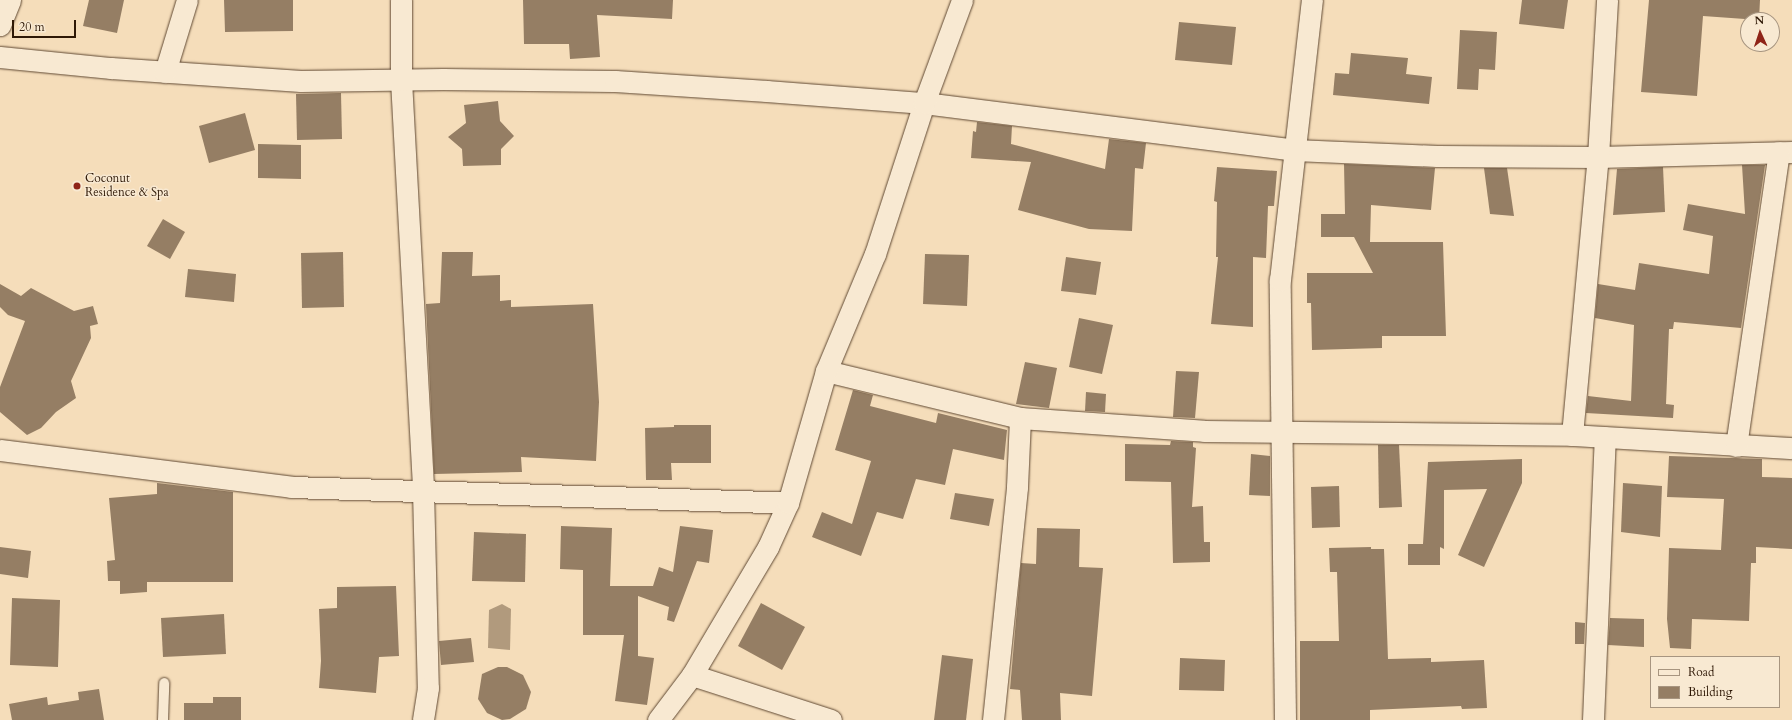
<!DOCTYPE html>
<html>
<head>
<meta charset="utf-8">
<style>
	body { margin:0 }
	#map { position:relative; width:1792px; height:720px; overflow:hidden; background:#f5ddba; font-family:Cardo,serif }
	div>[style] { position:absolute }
	.water>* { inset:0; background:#b19a7d }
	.building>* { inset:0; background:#957e64 }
	.roads { filter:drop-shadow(0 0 1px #604933) drop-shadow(0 0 1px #604933) }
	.service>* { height:10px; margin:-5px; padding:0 5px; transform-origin:5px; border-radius:5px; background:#f8e9d2 }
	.minor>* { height:21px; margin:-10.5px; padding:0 10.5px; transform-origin:10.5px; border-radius:10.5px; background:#f8e9d2 }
	.dots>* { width:11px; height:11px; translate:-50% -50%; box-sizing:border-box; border:2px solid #f8e9d2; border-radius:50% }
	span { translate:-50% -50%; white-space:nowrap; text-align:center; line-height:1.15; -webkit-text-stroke:3px #f8e9d2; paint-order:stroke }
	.poi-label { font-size:12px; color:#2e1806 }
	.left { translate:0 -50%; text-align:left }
	.legend { position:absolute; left:1650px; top:656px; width:130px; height:52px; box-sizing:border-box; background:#f8e9d2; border:1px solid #a79580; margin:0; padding:5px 7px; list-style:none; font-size:12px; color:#2e1806 }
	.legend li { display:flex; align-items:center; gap:8px; height:20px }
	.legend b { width:20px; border:1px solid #a79580 }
	.north { position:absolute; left:1740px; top:12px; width:40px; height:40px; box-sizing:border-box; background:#f8e9d2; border:1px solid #a79580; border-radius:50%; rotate:357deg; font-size:11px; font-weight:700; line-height:16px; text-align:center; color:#2e1806 }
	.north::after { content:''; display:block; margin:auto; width:14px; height:18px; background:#8f2418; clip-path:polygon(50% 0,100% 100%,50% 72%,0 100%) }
	.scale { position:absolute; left:12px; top:20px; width:64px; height:18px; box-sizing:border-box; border:2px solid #2e1806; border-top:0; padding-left:5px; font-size:12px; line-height:14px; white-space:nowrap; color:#2e1806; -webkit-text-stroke:3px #f8e9d2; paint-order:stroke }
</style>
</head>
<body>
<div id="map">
	<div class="water">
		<div style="clip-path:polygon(502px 604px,511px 609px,510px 650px,488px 648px,489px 610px)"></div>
	</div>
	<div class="building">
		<div style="clip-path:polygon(89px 0,124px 0,117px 33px,83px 26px)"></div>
		<div style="clip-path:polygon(224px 0,293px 0,293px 31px,225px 32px)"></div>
		<div style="clip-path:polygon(523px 0,673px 0,672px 19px,597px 15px,600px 57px,570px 59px,569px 44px,524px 44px)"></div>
		<div style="clip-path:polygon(1522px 0,1568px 0,1564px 29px,1519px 24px)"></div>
		<div style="clip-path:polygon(1649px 0,1760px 0,1759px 20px,1703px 16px,1697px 96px,1641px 92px)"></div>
		<div style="clip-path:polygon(1179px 22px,1236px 27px,1232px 65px,1175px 60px)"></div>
		<div style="clip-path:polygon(1460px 30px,1497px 32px,1495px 70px,1479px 69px,1478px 90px,1457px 89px)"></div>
		<div style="clip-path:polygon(1351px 53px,1408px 58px,1406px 74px,1432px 77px,1429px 104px,1333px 95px,1335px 73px,1349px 74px)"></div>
		<div style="clip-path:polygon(341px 93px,342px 139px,297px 140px,296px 94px)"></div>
		<div style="clip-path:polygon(498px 101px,500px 121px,514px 136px,501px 149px,501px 165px,463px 166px,462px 149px,448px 137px,466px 123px,464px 105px)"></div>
		<div style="clip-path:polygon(245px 113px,255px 150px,209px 163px,199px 126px)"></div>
		<div style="clip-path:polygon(977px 122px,1012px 126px,1011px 144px,1105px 169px,1109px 139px,1146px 143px,1143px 169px,1135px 168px,1132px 231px,1089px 229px,1018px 210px,1031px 162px,971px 158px,973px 131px,976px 132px)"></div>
		<div style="clip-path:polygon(258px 144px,301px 145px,301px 179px,258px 178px)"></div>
		<div style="clip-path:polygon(1344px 164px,1435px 168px,1431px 210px,1371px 205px,1370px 242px,1443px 242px,1446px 336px,1382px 336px,1382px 348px,1312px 350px,1311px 303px,1307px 303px,1307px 273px,1373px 273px,1354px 237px,1321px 237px,1321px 214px,1345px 214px)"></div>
		<div style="clip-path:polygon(1742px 165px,1765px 165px,1741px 328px,1674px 322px,1673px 329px,1669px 329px,1666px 404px,1674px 405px,1673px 418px,1586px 413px,1588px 396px,1631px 401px,1634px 325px,1595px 318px,1598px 284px,1635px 290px,1639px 263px,1709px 274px,1713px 236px,1683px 230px,1688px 204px,1745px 214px)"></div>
		<div style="clip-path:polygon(1217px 167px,1277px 171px,1274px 206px,1268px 206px,1266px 258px,1253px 257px,1253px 327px,1211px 324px,1218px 257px,1216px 257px,1217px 202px,1214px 201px)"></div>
		<div style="clip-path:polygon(1663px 167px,1665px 212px,1613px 215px,1617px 169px)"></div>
		<div style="clip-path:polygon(1484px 168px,1507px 168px,1514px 216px,1490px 214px)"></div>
		<div style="clip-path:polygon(163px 219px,185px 232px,170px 259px,147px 246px)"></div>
		<div style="clip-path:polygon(343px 252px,344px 307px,302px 308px,301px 253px)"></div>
		<div style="clip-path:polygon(442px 252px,473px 252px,472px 276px,500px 275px,500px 301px,511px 300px,511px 307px,593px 304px,599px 402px,596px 461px,521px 457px,522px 472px,434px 474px,426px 304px,440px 303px)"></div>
		<div style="clip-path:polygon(925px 254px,969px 255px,967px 306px,923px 304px)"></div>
		<div style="clip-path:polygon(1066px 257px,1101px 262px,1096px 295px,1061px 291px)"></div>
		<div style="clip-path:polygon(188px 269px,236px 274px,234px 302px,185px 297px)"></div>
		<div style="clip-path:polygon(0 284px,21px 296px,31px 288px,74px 311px,93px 306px,98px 324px,90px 326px,91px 338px,71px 381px,76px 398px,56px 412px,41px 428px,27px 435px,0 412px,0 387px,25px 321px,8px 315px,0 307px)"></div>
		<div style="clip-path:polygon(1079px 318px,1113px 325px,1102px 374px,1069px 367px)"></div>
		<div style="clip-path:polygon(1025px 362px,1057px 368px,1049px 408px,1016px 404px)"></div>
		<div style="clip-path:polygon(1176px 371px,1199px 372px,1195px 418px,1173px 417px)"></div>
		<div style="clip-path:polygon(853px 390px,873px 395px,870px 406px,936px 423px,938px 413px,1007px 430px,1004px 460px,953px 449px,945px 485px,916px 479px,903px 519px,877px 512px,861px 556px,812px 537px,822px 512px,852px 524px,871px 461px,835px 450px)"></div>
		<div style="clip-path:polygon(1086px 392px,1106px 394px,1105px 412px,1085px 411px)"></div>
		<div style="clip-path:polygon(674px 425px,711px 425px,711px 463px,671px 463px,672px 480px,646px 480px,645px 428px,674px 427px)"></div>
		<div style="clip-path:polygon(1171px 441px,1193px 442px,1193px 447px,1196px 448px,1192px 507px,1203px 506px,1204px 542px,1210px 542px,1210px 562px,1173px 563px,1171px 482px,1125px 481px,1125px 444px,1170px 445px)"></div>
		<div style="clip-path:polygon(1378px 445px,1399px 445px,1402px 507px,1379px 508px)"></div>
		<div style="clip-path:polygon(1251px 454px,1270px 456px,1270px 496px,1249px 495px)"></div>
		<div style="clip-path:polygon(1669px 456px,1762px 459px,1762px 477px,1792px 478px,1792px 549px,1756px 547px,1756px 563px,1751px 563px,1749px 621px,1692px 619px,1691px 649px,1670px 648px,1667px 619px,1669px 548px,1721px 550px,1724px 499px,1667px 497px)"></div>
		<div style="clip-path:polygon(1522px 459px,1522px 483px,1484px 567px,1458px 555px,1487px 489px,1444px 490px,1444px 549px,1440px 547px,1440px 565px,1408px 565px,1408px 544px,1423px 544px,1428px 462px)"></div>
		<div style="clip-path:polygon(157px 483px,233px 492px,233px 582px,147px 582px,147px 592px,120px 594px,120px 581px,108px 581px,107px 561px,115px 560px,109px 498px,157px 494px)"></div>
		<div style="clip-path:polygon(1623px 483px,1662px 486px,1660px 537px,1621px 532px)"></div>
		<div style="clip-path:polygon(1339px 486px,1340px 527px,1312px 528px,1311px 487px)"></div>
		<div style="clip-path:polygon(955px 493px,994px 499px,989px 526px,950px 519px)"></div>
		<div style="clip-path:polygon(561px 526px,612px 528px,610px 586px,653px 586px,659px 567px,673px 572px,680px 526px,713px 530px,709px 563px,697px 561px,674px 622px,667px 620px,669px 607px,638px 596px,638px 656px,654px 658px,647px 705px,615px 701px,624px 635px,583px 635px,583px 570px,560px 569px)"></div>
		<div style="clip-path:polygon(1037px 528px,1080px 529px,1079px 567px,1103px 568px,1092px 696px,1060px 693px,1061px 720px,1022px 720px,1020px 690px,1010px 689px,1021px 563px,1036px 564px)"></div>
		<div style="clip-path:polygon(474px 532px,526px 534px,525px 582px,472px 581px)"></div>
		<div style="clip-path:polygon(0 547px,31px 551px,28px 578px,0 574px)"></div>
		<div style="clip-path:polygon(1371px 547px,1371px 549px,1384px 549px,1388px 659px,1431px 658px,1431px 662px,1484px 660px,1487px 708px,1462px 709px,1461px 706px,1370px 710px,1370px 720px,1300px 720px,1300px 641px,1339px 641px,1337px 572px,1330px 572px,1329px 548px)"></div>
		<div style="clip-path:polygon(396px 586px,399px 656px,379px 657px,376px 693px,319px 688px,321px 661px,319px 609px,337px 608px,337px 587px)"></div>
		<div style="clip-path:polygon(12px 598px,60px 600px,58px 667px,10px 665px)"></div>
		<div style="clip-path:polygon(761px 603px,805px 627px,782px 670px,738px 646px)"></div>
		<div style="clip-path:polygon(224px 614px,226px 654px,163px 657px,161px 618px)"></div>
		<div style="clip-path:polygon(1610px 618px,1644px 619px,1644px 647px,1608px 645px)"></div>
		<div style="clip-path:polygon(1575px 622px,1585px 623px,1584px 644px,1575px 644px)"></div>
		<div style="clip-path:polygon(471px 638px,474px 662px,441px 665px,439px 641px)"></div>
		<div style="clip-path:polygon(942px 655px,973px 659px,966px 720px,934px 720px)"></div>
		<div style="clip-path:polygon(1180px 658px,1225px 660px,1224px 691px,1179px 690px)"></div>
		<div style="clip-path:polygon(498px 667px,507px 667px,523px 675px,531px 692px,526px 709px,510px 719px,502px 720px,487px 713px,478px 699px,482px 674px)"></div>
		<div style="clip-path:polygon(99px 689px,104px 720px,12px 720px,9px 704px,47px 697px,48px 705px,79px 700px,78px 692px)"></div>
		<div style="clip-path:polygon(213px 697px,241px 697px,241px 720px,184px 720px,184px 703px,213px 703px)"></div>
	</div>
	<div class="roads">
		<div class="service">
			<div style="left:163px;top:720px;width:37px;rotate:-88deg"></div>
		</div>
		<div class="minor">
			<div style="left:401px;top:0;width:80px;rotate:90deg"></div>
			<div style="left:401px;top:80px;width:411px;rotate:86.9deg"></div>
			<div style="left:423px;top:490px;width:198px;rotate:88.6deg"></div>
			<div style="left:428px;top:688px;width:32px;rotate:99deg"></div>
			<div style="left:0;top:25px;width:27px;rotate:-68deg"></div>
			<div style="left:0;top:57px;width:112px;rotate:5.7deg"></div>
			<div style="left:111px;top:68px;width:190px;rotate:3.9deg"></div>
			<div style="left:301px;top:81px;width:142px;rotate:-0.8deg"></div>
			<div style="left:443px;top:79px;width:172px;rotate:0.7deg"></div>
			<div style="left:615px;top:81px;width:152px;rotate:3.8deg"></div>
			<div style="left:767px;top:91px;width:157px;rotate:4.4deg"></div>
			<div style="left:924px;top:103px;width:373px;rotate:7.2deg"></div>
			<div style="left:1294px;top:150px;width:143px;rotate:2.4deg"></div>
			<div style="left:1437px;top:156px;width:161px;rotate:0.4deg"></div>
			<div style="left:1598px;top:157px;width:194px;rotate:-1.5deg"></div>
			<div style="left:165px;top:72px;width:75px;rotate:-73deg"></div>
			<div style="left:826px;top:371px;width:200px;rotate:13.6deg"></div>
			<div style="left:1020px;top:418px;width:184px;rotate:4deg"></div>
			<div style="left:1204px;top:431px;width:368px;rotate:0.6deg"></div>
			<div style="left:1572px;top:435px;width:220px;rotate:3.4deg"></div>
			<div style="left:1572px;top:435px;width:279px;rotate:-84.7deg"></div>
			<div style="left:1598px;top:157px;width:157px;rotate:-86.7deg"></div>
			<div style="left:1736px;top:446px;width:297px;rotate:-81.7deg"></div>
			<div style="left:0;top:450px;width:293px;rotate:7.2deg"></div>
			<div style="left:291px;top:487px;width:497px;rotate:1.8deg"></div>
			<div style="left:692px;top:675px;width:146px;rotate:17.9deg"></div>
			<div style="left:658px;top:720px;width:56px;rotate:-52.9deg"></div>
			<div style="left:692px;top:675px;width:149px;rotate:-59.3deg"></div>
			<div style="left:768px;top:547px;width:48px;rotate:-65.6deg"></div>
			<div style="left:788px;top:503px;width:137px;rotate:-73.9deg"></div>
			<div style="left:826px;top:371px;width:127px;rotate:-67.3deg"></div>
			<div style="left:875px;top:254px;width:159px;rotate:-72deg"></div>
			<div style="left:924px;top:103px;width:110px;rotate:-69.7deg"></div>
			<div style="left:993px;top:720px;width:234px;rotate:-84.1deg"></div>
			<div style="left:1017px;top:487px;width:69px;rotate:-87.5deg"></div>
			<div style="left:1285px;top:720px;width:440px;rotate:-90.7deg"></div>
			<div style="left:1280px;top:280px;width:282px;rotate:-83.5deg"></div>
			<div style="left:1593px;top:720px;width:283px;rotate:-87.6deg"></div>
		</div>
	</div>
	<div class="dots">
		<div style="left:77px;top:186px;background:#8f2418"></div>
	</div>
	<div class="poi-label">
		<span class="left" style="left:85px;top:186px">Coconut<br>Residence &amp; Spa</span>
	</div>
	<ul class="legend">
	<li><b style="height:5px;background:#f8e9d2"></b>Road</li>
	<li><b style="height:11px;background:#957e64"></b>Building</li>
	</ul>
	<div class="north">N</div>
	<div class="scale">20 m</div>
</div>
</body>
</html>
